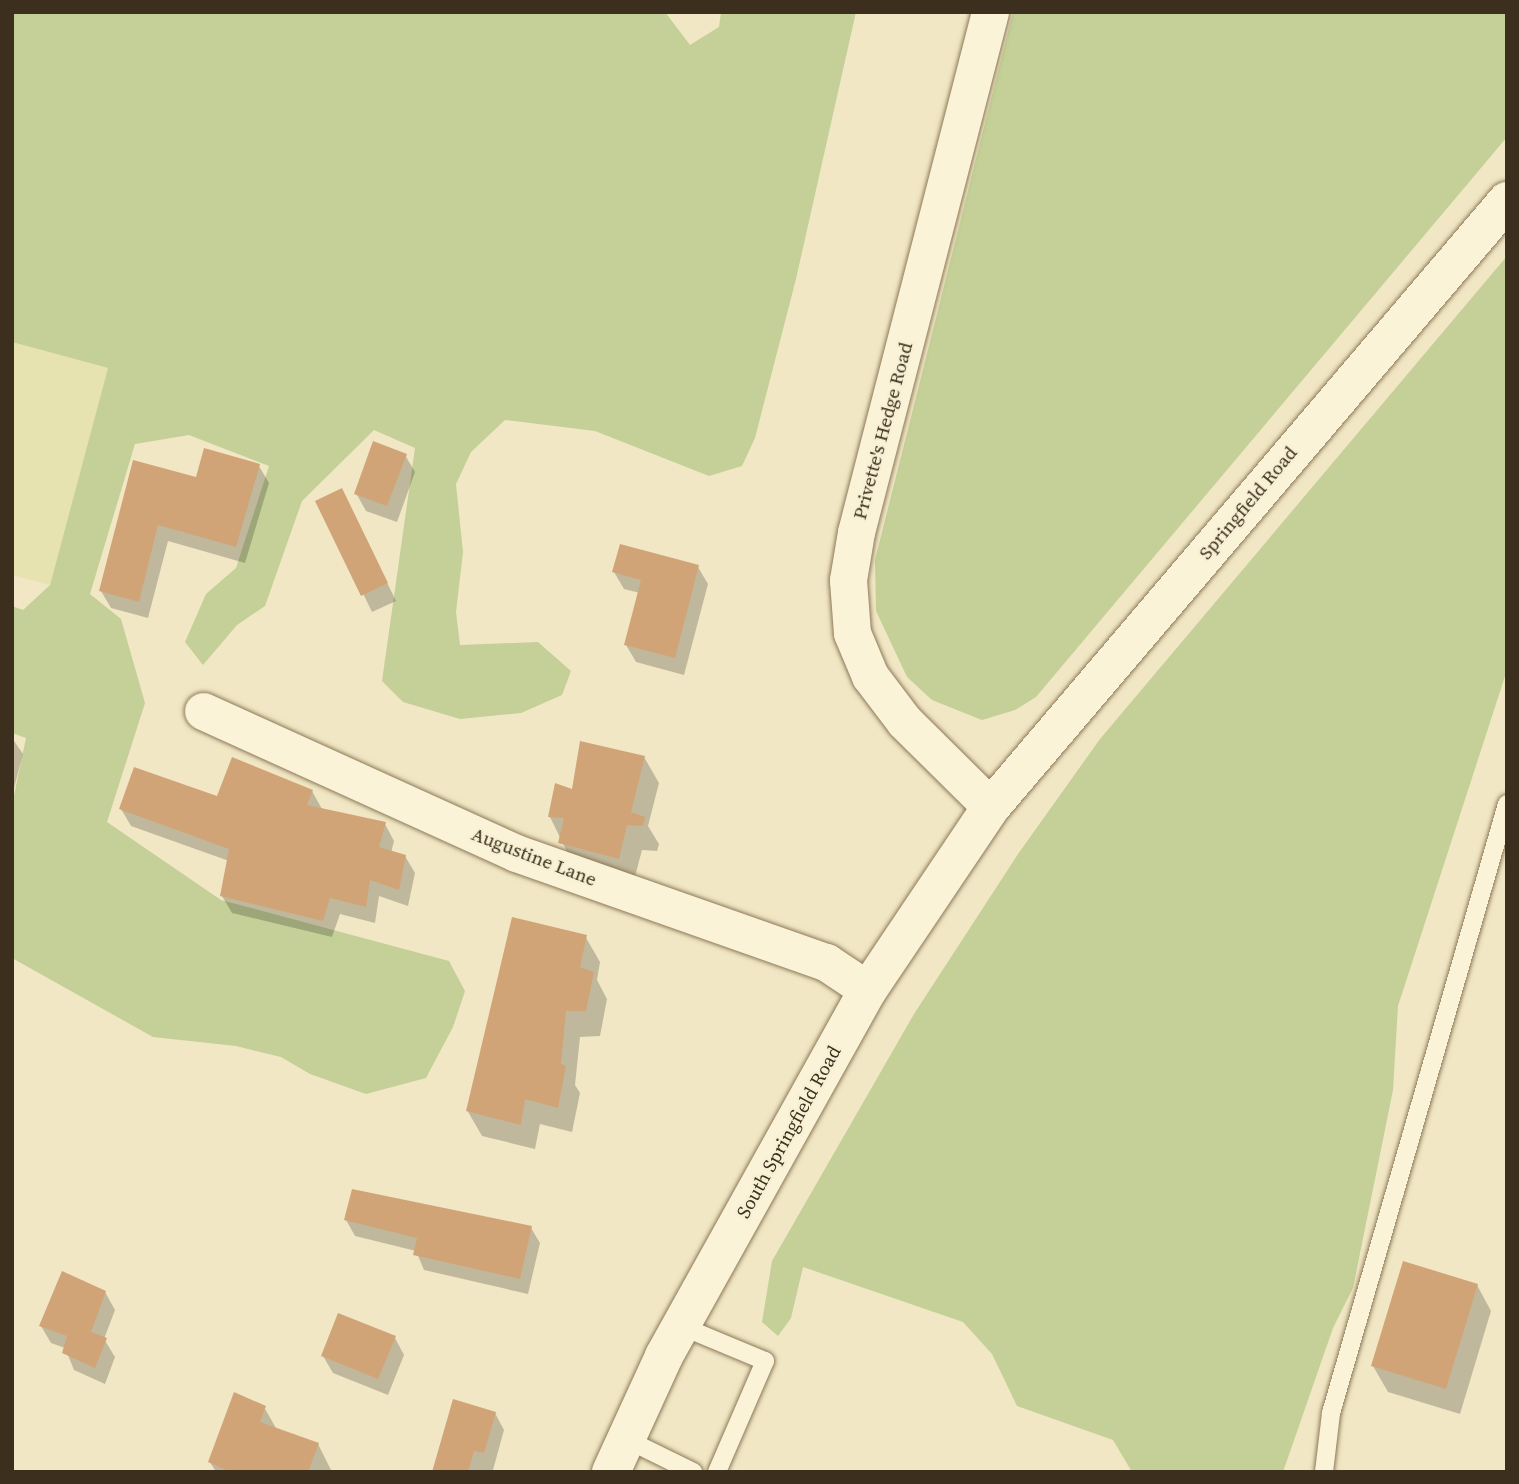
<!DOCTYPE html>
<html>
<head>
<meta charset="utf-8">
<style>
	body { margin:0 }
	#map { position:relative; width:1519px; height:1484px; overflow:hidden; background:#f1e7c4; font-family:"Source Serif 4",serif }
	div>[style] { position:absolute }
	.farmland>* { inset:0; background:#e7e3b1 }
	.green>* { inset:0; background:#c4d097 }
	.shadow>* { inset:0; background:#0003 }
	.building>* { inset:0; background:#d1a478 }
	.roads { filter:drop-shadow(0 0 2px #8d7959) drop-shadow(0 0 2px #8d7959) }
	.service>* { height:18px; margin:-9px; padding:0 9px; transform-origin:9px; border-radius:9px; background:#fbf3d8 }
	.minor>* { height:37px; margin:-18.5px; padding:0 18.5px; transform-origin:18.5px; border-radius:18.5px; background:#fbf3d8 }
	.secondary>* { height:38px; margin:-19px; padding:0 19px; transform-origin:19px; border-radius:19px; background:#fbf3d8 }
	span { translate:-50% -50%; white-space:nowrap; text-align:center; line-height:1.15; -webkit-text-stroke:5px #f8f0d4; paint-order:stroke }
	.street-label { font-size:19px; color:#3c2f1e }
	.frame { position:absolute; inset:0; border:14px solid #3c2f1e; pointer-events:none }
</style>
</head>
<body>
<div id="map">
	<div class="farmland">
		<div style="clip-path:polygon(12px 342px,108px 368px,50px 585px,12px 575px)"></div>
	</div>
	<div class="green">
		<div style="clip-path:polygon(12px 12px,665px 12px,690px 45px,719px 27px,721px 12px,856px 12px,796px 279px,755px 438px,742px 466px,709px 476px,595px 431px,505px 420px,471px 452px,456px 484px,463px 552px,456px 612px,460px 645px,538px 642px,571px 671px,562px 695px,521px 713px,460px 719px,403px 702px,382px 681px,415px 448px,374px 430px,302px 501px,265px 606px,237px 625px,203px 665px,185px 642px,206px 594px,236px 568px,269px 466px,189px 435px,135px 444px,90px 594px,121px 619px,145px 703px,107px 822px,221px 900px,449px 961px,465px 991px,453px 1027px,426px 1078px,366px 1094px,310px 1074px,281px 1057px,236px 1046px,153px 1037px,12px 958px,12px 805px,26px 738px,12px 733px,12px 606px,23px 610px,50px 585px,108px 368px,12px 342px)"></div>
		<div style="clip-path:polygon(1013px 12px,1507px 12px,1507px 137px,1036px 697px,1015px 710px,982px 720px,932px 700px,907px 677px,876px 611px,875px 560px)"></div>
		<div style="clip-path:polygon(1507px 256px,1507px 670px,1398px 1006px,1393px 1090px,1353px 1288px,1333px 1328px,1283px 1472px,1132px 1472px,1113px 1440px,1017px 1406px,992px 1354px,963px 1322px,803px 1267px,791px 1318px,778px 1336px,762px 1322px,772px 1261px,914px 1014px,1018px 854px,1100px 739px)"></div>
	</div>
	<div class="shadow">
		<div style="clip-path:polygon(405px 455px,415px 472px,397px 522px,366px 511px,356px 493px)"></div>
		<div style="clip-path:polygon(259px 466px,269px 483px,245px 563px,168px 541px,148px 618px,111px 608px,101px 591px,197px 479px)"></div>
		<div style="clip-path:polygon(342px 490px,396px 601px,372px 612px,318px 501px)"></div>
		<div style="clip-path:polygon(698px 567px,708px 584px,684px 675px,636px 662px,626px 645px,640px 593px,624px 589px,614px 572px)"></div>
		<div style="clip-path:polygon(12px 738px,23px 754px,12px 796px)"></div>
		<div style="clip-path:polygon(644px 757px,659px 783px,648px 826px,659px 844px,657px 851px,642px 850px,633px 884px,575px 868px,550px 817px,573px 792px)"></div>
		<div style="clip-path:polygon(312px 791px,322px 809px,385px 824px,394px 841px,391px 853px,405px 856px,415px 873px,408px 906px,379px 896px,375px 923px,340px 914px,332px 937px,232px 913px,222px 896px,229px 861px,131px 826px,121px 809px)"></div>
		<div style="clip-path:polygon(585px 936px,600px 962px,597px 980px,607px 999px,600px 1036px,580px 1037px,575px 1085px,580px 1093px,572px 1132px,540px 1124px,535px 1149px,482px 1136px,467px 1110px)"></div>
		<div style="clip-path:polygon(346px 1220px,531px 1228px,540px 1243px,528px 1294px,424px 1270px,416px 1251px,355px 1236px)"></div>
		<div style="clip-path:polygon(1477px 1285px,1491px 1311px,1460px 1414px,1388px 1392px,1373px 1366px)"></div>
		<div style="clip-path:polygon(105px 1292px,115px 1310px,104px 1339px,115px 1357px,105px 1384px,74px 1370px,65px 1348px,51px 1343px,41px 1326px)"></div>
		<div style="clip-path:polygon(395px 1338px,404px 1355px,388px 1395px,333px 1373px,323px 1356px)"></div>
		<div style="clip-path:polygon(264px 1407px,277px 1430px,318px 1444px,332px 1472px,216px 1472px,210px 1462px)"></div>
		<div style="clip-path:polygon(495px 1413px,504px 1430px,493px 1470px,434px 1472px)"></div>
	</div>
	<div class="building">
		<div style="clip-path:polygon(373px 441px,407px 454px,387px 506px,354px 494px)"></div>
		<div style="clip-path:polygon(204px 448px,260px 464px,236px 547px,158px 525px,139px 602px,99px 591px,133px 460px,196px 477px)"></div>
		<div style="clip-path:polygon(342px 488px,388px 583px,361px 596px,315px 501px)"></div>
		<div style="clip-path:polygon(620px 544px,699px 565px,675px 658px,624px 645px,641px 580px,612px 572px)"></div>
		<div style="clip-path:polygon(580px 741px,645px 756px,631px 812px,645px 817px,643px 826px,627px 825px,619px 859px,558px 843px,564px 818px,548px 817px,555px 783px,572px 789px)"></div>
		<div style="clip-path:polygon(232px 757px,313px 790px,307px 805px,386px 822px,379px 847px,406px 855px,399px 890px,370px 880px,366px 907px,330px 898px,323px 921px,220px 896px,229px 849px,119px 809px,134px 767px,217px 796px)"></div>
		<div style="clip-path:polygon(512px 917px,587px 935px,580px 967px,594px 972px,586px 1011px,566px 1011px,561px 1064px,566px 1066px,558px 1108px,525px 1099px,521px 1125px,466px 1111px)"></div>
		<div style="clip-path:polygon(352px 1189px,532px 1226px,520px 1279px,413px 1255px,417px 1238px,344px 1220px)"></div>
		<div style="clip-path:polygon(1403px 1261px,1478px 1284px,1446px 1389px,1371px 1366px)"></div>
		<div style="clip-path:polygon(62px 1271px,106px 1291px,91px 1332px,107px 1338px,95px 1368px,62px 1353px,67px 1336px,39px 1326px)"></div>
		<div style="clip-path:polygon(338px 1313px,396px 1336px,378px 1379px,321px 1356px)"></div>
		<div style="clip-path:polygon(234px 1392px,266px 1406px,260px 1422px,319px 1443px,308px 1472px,230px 1472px,208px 1462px)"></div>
		<div style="clip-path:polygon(453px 1399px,496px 1412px,484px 1453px,474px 1451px,468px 1472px,432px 1472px)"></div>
	</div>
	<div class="roads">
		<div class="service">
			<div style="left:681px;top:1326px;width:91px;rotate:22.6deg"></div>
			<div style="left:765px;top:1361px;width:121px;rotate:113.4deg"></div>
			<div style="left:626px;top:1439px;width:75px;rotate:26.2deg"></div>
			<div style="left:1324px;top:1472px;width:59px;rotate:-83.2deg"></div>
			<div style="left:1331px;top:1413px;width:634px;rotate:-73.88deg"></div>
		</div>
		<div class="minor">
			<div style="left:990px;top:12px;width:537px;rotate:104.45deg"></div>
			<div style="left:856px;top:532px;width:49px;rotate:99.5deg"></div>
			<div style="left:848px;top:580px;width:53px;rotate:85.7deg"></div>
			<div style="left:852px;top:633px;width:47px;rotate:67.3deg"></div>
			<div style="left:870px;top:676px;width:56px;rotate:52.9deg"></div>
			<div style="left:904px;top:721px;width:122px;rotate:44.7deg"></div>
			<div style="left:203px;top:711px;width:344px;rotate:24.4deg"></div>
			<div style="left:516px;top:853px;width:329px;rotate:19.4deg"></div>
			<div style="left:826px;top:962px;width:50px;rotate:33.7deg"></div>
		</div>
		<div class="secondary">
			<div style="left:611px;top:1472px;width:128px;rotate:-65.4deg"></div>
			<div style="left:664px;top:1356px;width:419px;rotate:-60.9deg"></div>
			<div style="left:868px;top:990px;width:220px;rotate:-56.1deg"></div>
			<div style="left:991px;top:807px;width:796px;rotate:-49.59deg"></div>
		</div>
	</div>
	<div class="street-label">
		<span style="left:883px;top:431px;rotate:-75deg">Privette's Hedge Road</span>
		<span style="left:1248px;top:503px;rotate:-50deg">Springfield Road</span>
		<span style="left:534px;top:857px;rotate:21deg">Augustine Lane</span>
		<span style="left:789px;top:1132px;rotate:-61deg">South Springfield Road</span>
	</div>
	<div class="frame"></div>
</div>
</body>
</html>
